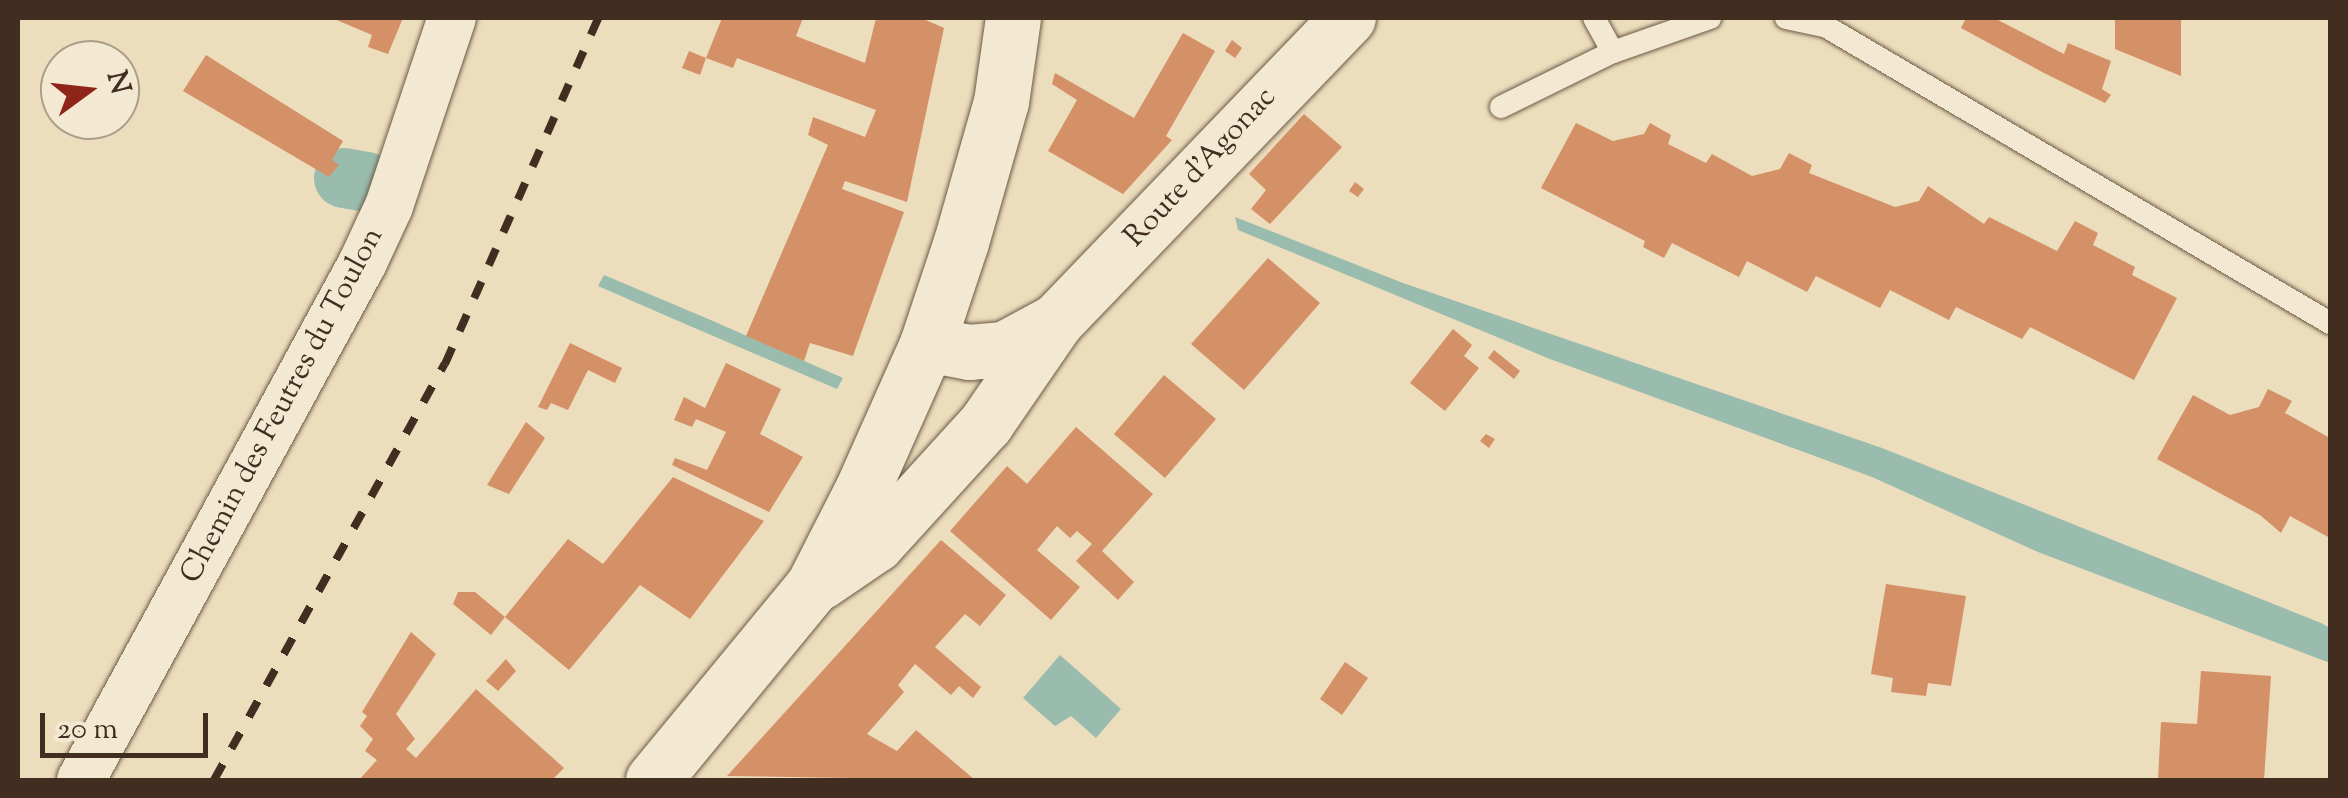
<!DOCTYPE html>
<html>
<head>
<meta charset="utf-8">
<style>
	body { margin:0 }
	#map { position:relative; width:2348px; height:798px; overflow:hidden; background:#ecddbc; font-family:"Sorts Mill Goudy",serif }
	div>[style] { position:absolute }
	.water>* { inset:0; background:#99bcae }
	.canal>* { height:60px; margin:-30px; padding:0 30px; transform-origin:30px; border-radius:30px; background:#99bcae }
	.building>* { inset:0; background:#d49066 }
	.roads { filter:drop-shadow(0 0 2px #6c5a47) drop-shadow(0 0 2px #6c5a47) }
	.lane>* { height:22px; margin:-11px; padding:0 11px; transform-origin:11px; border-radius:11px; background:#f3e9d3 }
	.street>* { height:48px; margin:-24px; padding:0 24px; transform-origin:24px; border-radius:24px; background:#f3e9d3 }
	.secondary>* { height:55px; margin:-27.5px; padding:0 27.5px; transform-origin:27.5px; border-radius:27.5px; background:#f3e9d3 }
	.rail>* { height:8px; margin-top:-4px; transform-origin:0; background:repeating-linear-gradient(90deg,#412e20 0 18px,transparent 0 36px) }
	span { translate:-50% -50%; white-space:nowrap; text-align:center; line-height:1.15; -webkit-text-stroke:10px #f3e9d3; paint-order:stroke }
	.street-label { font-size:30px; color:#412e20 }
	.frame { position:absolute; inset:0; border:20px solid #412e20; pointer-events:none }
	.north { position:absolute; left:40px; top:40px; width:100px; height:100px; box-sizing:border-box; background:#f3e9d3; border:2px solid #ac9e8b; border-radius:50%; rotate:75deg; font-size:28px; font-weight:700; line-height:40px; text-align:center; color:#412e20 }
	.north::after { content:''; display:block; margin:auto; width:35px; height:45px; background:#8f2418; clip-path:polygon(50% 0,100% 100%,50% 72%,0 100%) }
	.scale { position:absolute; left:40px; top:713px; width:168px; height:45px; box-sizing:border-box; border:5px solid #412e20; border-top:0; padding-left:12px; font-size:30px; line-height:35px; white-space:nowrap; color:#412e20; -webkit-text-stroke:8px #f3e9d3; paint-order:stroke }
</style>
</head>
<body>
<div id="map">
	<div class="water">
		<div style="clip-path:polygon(1235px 217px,1403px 283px,1882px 448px,2321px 623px,2330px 628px,2330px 663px,2038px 552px,1872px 477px,1550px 359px,1238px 230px)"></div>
		<div style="clip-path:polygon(604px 275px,706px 318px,843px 378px,837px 389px,676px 320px,598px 286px)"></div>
		<div style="clip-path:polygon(1060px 655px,1121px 709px,1096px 738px,1071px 716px,1055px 726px,1023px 698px)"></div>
	</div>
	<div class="canal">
		<div style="left:344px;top:178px;width:22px;rotate:10deg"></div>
	</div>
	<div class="building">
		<div style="clip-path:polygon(332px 18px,403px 18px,388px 54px,368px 47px,372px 35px)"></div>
		<div style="clip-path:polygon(722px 18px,803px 18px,796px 36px,865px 63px,876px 18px,921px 18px,944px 28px,907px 202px,845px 181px,842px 189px,904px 212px,853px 356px,810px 343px,804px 361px,746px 336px,828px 145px,808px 135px,813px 117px,865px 137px,876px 110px,737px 58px,733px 68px,706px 58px)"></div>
		<div style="clip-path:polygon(1966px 18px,1994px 18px,2064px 54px,2068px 43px,2111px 61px,2102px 89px,2111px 95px,2105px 103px,2044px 73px,1961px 28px)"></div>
		<div style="clip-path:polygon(2115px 18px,2181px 18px,2181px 76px,2115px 49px)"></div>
		<div style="clip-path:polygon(1183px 33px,1215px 51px,1166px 136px,1172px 140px,1123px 194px,1048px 151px,1077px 100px,1052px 84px,1055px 73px,1134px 118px)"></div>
		<div style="clip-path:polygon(1232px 40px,1242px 48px,1235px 58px,1225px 51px)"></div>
		<div style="clip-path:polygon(689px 51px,706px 58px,700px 75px,682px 68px)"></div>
		<div style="clip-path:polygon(206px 55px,343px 141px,332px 160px,339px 165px,329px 177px,183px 91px)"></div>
		<div style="clip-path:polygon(1304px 114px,1342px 147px,1270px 224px,1251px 209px,1266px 190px,1249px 174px)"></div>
		<div style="clip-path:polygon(1576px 123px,1613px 141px,1644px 134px,1650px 123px,1671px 135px,1668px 144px,1706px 163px,1712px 154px,1752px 176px,1780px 169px,1789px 153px,1812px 165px,1809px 173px,1895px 207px,1919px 201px,1928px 186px,1984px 224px,1989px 217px,2057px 251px,2075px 221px,2098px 233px,2093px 245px,2135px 267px,2132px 275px,2177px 298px,2134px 380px,2030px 327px,2022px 339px,1956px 307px,1949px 320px,1890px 290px,1880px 308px,1816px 276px,1807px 292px,1747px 261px,1739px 277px,1672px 243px,1664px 258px,1643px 247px,1645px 241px,1541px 188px)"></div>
		<div style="clip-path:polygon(1355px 182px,1364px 189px,1358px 197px,1349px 191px)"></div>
		<div style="clip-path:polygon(1268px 258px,1320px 303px,1244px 390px,1191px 344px)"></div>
		<div style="clip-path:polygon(1453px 329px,1472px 345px,1464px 356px,1479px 368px,1445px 411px,1410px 383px)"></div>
		<div style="clip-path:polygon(570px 343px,622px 368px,615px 383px,588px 370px,568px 410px,551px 403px,547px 410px,538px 407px)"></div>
		<div style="clip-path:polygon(1494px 350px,1520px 371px,1514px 379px,1488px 358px)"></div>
		<div style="clip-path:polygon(726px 363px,781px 389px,760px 434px,803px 457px,769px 512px,672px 465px,675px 458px,707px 470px,726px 432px,696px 419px,692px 427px,674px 420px,684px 397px,705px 408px)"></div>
		<div style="clip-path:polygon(1164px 375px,1216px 419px,1165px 478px,1114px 434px)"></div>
		<div style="clip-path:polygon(2268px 389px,2292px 401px,2285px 413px,2330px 438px,2330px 538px,2290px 516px,2281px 533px,2260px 515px,2157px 459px,2193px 395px,2230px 415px,2259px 407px)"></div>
		<div style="clip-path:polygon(526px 422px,545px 438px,509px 494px,487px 485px)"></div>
		<div style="clip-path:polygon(1076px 427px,1153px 494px,1102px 551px,1134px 582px,1118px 600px,1076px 561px,1092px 544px,1077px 531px,1070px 538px,1057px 526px,1037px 550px,1080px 587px,1051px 620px,950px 531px,1007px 466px,1027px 484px)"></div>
		<div style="clip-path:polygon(1486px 434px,1495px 439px,1489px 448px,1480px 441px)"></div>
		<div style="clip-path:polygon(673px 477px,764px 521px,690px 619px,640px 585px,569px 670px,505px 617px,491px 635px,453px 604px,458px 592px,475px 592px,505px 617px,568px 539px,603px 564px)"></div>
		<div style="clip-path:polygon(941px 540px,1006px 595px,980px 626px,965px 614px,935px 647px,981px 687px,973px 698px,959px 686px,951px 695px,915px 664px,898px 685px,904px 692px,867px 734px,897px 751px,916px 730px,975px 780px,727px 776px)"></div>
		<div style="clip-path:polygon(1886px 584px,1966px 596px,1951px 686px,1928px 683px,1926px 696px,1891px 692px,1893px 678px,1871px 674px)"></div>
		<div style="clip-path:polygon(411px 632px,436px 654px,396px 714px,415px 739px,406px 749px,416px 758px,476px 689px,564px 768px,552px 780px,359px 780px,377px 760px,365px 751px,373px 739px,360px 726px,367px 716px,362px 712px)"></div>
		<div style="clip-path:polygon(506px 659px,516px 671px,498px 691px,486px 681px)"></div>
		<div style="clip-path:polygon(1345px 662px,1368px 678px,1342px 715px,1320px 699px)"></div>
		<div style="clip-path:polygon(2201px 671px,2271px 676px,2264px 780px,2158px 780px,2161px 722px,2197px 724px)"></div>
	</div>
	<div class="roads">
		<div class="lane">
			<div style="left:1594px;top:18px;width:39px;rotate:61deg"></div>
			<div style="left:1613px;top:52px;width:103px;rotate:-19.3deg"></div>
			<div style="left:1786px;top:18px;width:40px;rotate:12deg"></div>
			<div style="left:1825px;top:26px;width:586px;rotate:30.46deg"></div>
			<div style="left:1501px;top:107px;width:125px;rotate:-26.2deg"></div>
		</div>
		<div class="street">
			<div style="left:81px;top:780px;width:588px;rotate:-61.43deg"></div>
			<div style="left:362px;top:264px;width:64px;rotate:-65deg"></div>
			<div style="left:389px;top:206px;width:198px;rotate:-71.5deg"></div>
		</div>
		<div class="secondary">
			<div style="left:927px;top:344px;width:43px;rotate:10.8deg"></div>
			<div style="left:969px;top:352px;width:35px;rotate:-5deg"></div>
			<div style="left:1004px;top:349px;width:59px;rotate:-28.3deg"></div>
			<div style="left:820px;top:582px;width:68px;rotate:-34.2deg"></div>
			<div style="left:876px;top:544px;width:164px;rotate:-47.7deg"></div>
			<div style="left:986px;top:423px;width:124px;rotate:-55.5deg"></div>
			<div style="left:1056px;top:321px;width:421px;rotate:-46.1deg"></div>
			<div style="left:653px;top:780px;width:251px;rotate:-50.5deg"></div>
			<div style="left:813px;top:586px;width:108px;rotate:-63deg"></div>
			<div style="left:862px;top:490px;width:160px;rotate:-66deg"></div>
			<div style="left:927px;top:344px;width:108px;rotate:-71.6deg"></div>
			<div style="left:961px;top:242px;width:146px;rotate:-74.1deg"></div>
			<div style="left:1001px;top:102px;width:85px;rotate:-81.9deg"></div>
		</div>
	</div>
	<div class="rail">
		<div style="left:214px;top:780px;width:476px;rotate:-61deg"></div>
		<div style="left:445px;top:364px;width:378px;rotate:-66.1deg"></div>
	</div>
	<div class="street-label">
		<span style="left:1201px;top:168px;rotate:-47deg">Route d'Agonac</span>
		<span style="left:283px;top:406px;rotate:-62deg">Chemin des Feutres du Toulon</span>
	</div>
	<div class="frame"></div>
	<div class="north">N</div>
	<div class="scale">20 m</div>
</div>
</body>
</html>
